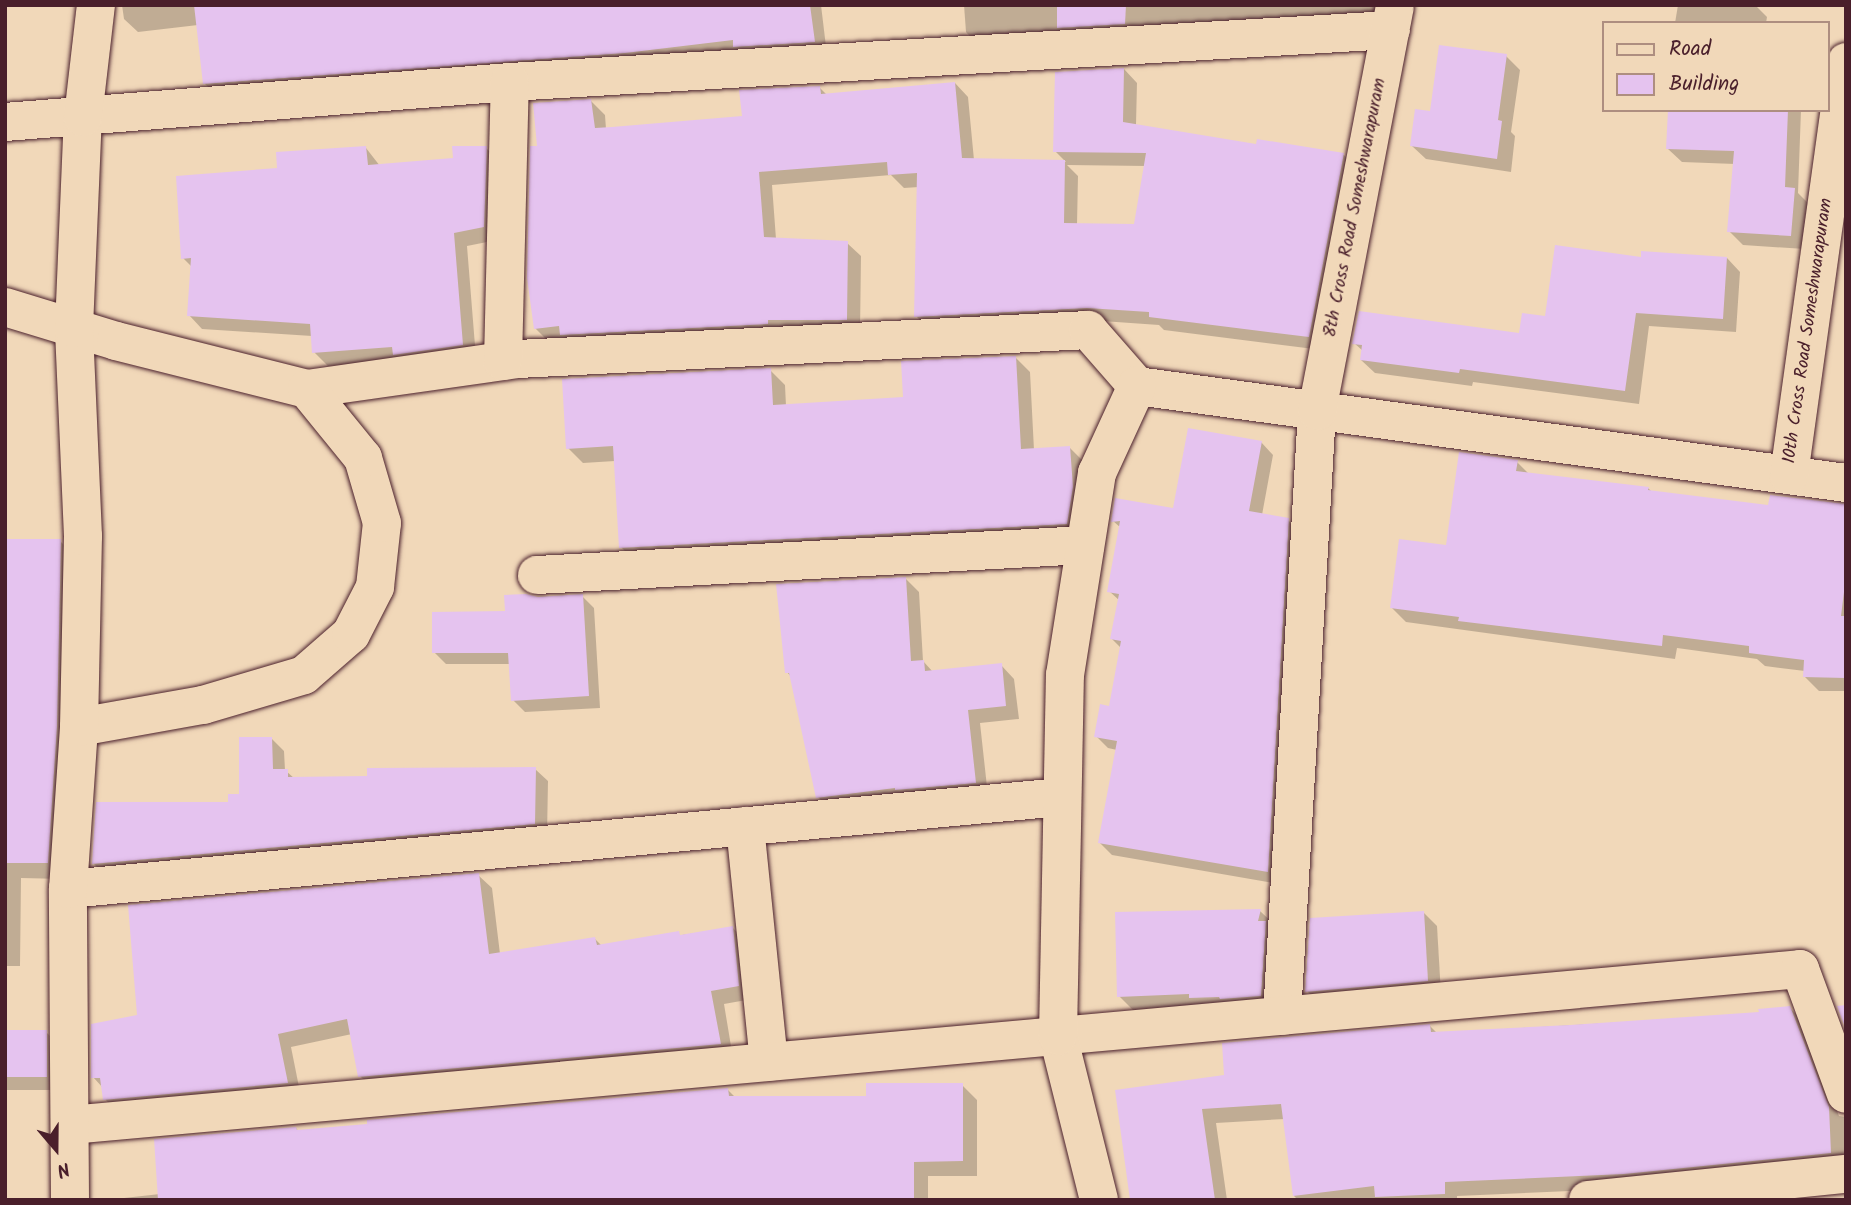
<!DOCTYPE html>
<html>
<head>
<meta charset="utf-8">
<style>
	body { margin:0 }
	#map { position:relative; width:1851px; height:1205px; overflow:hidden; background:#f1d8b9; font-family:Kalam,sans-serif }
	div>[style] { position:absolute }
	.shadow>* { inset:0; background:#0003 }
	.building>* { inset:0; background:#e5c3ef }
	.roads { filter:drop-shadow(0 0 2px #4a1f2b) drop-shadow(0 0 2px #4a1f2b) }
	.minor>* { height:38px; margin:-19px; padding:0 19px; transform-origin:19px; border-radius:19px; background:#f1d8b9 }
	span { translate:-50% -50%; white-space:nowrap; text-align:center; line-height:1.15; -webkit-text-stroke:6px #f1d8b9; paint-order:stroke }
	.street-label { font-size:18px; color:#4a1f2b }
	.frame { position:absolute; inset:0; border:7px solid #4a1f2b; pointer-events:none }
	.legend { position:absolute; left:1602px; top:21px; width:228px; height:91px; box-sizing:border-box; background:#f1d8b9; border:2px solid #ae8e80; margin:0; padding:9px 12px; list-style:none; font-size:21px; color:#4a1f2b }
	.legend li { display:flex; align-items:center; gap:14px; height:35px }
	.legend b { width:35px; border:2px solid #ae8e80 }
	.north { position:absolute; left:21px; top:1114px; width:70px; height:70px; -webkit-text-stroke:5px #f1d8b9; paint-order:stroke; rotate:160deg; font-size:19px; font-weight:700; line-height:28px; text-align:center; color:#4a1f2b }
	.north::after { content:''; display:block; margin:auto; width:24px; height:32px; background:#4a1f2b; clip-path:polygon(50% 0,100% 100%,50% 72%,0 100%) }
</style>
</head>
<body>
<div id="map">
	<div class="shadow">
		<div style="clip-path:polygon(122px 5px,821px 5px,827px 55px,219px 97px,205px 84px,198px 25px,138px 32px,124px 19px)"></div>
		<div style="clip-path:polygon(964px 5px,1379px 5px,1379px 21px,979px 46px,966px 32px)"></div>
		<div style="clip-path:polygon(1678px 5px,1755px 5px,1767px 17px,1766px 23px,1675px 23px)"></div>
		<div style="clip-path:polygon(1506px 56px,1520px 70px,1511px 132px,1515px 136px,1511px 172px,1426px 159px,1412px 146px,1432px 113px)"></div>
		<div style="clip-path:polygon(evenodd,1124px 69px,1137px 83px,1136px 125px,1258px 146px,1259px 141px,1344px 155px,1357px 169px,1322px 350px,1164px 330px,1159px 325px,1102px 321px,930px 330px,916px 316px,919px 187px,904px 188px,891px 175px,772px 185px,776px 239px,847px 243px,861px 256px,860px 333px,549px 342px,535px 328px,539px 147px,591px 101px,605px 115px,606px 129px,744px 117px,819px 87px,827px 95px,955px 83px,968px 97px,974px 160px,1066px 162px,1055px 151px,1124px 69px,1067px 165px,1146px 166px,1136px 226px,1077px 225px,1078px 176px,1067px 165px)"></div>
		<div style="clip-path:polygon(1670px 110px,1801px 110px,1798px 193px,1808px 203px,1805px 249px,1743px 245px,1729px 231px,1735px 164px,1682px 162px,1668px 149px)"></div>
		<div style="clip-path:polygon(366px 148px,380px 166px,455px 160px,486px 148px,499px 161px,497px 240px,467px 246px,476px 358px,328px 366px,314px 352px,312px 336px,202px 329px,189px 315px,192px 267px,183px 258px,279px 170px)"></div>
		<div style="clip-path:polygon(1727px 258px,1740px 272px,1736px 332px,1649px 326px,1639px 404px,1473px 382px,1472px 386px,1375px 373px,1361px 360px,1363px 351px,1354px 343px,1521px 335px,1642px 259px)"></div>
		<div style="clip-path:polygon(1015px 357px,1030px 372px,1034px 450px,1070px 448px,1085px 463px,1081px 538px,636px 562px,621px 547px,615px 461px,583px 463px,568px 448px,770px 370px,785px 385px,786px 406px,904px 398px)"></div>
		<div style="clip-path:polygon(1261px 442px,1273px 455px,1262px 515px,1288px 520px,1300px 532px,1279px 884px,1112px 855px,1100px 843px,1117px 750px,1108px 748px,1096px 736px,1110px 708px,1121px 648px,1112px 639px,1120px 601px,1109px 591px,1121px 528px,1113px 521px,1175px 510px)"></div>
		<div style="clip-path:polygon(1517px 462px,1530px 475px,1648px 488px,1652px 492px,1770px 507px,1846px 506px,1846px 691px,1819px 691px,1805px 677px,1805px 671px,1765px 666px,1757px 659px,1677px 648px,1675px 659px,1406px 622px,1392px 608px,1448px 547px)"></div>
		<div style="clip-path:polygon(5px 541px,60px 541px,76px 557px,63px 879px,21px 878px,20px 966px,5px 966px)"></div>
		<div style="clip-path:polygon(905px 578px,919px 592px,923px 661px,933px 672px,1001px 665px,1014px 679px,1019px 719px,980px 723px,988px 796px,831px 810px,818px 797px,792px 678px,787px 672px)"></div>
		<div style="clip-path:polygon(582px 596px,594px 608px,600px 708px,525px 712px,513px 700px,510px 664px,446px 664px,434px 652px,507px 613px,506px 597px)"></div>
		<div style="clip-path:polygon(271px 738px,284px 751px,285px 770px,295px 779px,368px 778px,535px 769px,548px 781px,547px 836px,106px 876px,93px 863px,230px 803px,241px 796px)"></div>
		<div style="clip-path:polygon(478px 875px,492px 888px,500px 954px,595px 939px,602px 946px,733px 928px,746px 942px,752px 999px,724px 1004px,733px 1058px,374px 1090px,360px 1076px,352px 1034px,291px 1047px,301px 1097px,118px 1113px,105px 1099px,103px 1088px,93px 1077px,139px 1016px)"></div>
		<div style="clip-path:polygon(1260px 911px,1274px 924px,1274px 1009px,1133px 1010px,1119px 996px)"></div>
		<div style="clip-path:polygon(1423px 912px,1437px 926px,1441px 994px,1321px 1005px,1307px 991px)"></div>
		<div style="clip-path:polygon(1789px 1007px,1804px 1022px,1839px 1116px,1846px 1117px,1846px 1168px,1639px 1188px,1457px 1196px,1457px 1200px,1298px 1200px,1294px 1196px,1285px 1119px,1216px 1123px,1227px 1200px,1132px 1200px,1226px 1077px,1430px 1026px,1437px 1033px,1761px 1014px)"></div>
		<div style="clip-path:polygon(5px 1032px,46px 1032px,60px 1046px,60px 1090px,5px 1090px)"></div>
		<div style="clip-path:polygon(962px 1085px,977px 1100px,977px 1176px,928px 1176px,928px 1200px,106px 1200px,160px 1194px,296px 1128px,299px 1132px,727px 1089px,736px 1098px,868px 1098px)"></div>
	</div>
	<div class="building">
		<div style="clip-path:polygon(194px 5px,810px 5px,815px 42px,733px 47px,733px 40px,625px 53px,203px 84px)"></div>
		<div style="clip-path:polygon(1057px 5px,1126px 5px,1125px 24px,1057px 28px)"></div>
		<div style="clip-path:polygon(1439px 45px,1507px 54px,1498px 120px,1502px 121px,1497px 159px,1410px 146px,1415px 109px,1430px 111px)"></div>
		<div style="clip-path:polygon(1124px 68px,1123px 122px,1256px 144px,1257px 139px,1344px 153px,1309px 337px,1149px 317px,1149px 312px,1087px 308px,914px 317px,917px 173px,888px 175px,887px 162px,759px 172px,764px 237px,848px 241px,847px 320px,768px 320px,768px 324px,560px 335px,559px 326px,534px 329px,527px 278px,530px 146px,537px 146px,533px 103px,591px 99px,595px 128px,612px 127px,742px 116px,739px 90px,820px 86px,821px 94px,955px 82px,962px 158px,1065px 160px,1064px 223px,1134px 224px,1146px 153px,1053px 152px,1055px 72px)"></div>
		<div style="clip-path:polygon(1668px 110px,1788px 110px,1785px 187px,1795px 188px,1791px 236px,1727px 232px,1734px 151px,1666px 149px)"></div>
		<div style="clip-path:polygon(366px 146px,368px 165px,453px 158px,452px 146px,487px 146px,484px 227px,454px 233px,463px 345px,393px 355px,392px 347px,312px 353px,310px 324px,187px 316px,191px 258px,181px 259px,176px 176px,277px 168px,276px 152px)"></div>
		<div style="clip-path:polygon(1555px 245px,1641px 257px,1641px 251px,1727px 257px,1723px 319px,1636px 313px,1625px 391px,1460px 369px,1459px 373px,1360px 360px,1362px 345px,1352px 344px,1359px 311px,1519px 333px,1522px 313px,1545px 316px)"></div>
		<div style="clip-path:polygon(1016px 356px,1021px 449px,1070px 446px,1073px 487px,1067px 524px,619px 548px,613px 446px,566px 449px,562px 379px,771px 368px,773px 405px,903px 397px,901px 361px)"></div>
		<div style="clip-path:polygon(1188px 428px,1262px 441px,1249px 511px,1289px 518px,1268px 872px,1098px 843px,1117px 741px,1094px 737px,1100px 704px,1109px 706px,1121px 641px,1110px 639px,1119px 594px,1107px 592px,1120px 521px,1111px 522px,1115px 498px,1173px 508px)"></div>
		<div style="clip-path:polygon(1459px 452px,1518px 460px,1516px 471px,1649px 487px,1648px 490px,1768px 505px,1770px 495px,1846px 504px,1846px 576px,1841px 616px,1846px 616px,1846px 678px,1803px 677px,1804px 660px,1749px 653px,1749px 646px,1663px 635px,1662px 646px,1458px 621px,1459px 617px,1390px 608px,1399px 539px,1446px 545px)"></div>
		<div style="clip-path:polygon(5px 539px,61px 539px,57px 726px,48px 863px,5px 863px)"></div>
		<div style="clip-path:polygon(906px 577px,911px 661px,924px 660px,925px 671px,1002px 663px,1006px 706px,968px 710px,976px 783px,895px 790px,895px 788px,816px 798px,789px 673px,785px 673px,776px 584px)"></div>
		<div style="clip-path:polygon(526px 594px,538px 597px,583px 594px,589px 696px,511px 701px,508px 653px,432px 653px,432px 612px,505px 611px,504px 595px)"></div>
		<div style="clip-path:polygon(239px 737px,272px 737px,273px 769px,288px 769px,288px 777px,367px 776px,367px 768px,536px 767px,535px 824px,92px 864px,96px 802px,228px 802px,228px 794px,239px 794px)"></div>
		<div style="clip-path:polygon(479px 873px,489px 954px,595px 937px,597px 945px,679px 931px,680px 935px,733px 926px,739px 986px,711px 991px,721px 1044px,358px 1077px,347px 1019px,278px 1034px,288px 1083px,103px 1100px,100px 1078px,91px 1078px,91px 1024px,137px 1015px,128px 905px)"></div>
		<div style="clip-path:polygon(1261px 909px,1258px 921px,1266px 921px,1261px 996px,1220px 999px,1219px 997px,1189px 998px,1189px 994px,1117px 997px,1115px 912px)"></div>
		<div style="clip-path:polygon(1424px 911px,1428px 981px,1305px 992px,1310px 918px)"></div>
		<div style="clip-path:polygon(1846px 1005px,1846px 1030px,1837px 1006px)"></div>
		<div style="clip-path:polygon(1790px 1006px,1829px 1107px,1831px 1153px,1624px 1174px,1445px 1182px,1445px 1194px,1375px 1197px,1374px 1186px,1293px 1196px,1281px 1104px,1202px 1109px,1215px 1200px,1130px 1200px,1115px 1090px,1224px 1075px,1222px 1043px,1430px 1024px,1431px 1032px,1570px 1025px,1759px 1012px,1758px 1009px)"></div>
		<div style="clip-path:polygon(5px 1030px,47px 1030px,47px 1077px,5px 1077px)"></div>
		<div style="clip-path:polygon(866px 1083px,963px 1083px,963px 1161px,914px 1162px,914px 1200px,158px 1200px,154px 1139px,296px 1127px,297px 1130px,367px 1124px,367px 1120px,728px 1088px,729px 1096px,866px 1096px)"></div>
	</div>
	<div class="roads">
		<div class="minor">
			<div style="left:5px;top:122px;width:507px;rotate:-4.53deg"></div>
			<div style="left:510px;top:82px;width:882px;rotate:-3.38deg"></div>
			<div style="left:5px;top:307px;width:116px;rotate:17deg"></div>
			<div style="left:116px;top:341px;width:197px;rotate:14.1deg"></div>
			<div style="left:307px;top:389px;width:213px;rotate:-8.1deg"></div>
			<div style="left:518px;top:359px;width:571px;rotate:-2.91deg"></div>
			<div style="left:1088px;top:330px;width:74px;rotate:48.8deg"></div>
			<div style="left:1137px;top:386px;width:716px;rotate:7.79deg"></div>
			<div style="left:503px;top:361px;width:279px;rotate:-88.6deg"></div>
			<div style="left:1789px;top:475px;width:417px;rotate:-82.1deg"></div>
			<div style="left:537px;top:575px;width:549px;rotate:-3.13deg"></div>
			<div style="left:79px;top:727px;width:126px;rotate:-10.1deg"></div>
			<div style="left:203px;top:705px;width:105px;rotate:-16.5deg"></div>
			<div style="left:304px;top:675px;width:62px;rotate:-41.1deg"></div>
			<div style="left:351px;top:634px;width:53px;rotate:-62.9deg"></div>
			<div style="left:375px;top:587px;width:64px;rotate:-83.8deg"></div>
			<div style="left:382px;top:523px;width:68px;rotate:-106.3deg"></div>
			<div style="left:363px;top:458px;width:89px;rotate:-129.1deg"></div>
			<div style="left:745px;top:826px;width:237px;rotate:84.2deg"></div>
			<div style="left:68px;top:889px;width:998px;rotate:-5.29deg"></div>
			<div style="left:1282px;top:1016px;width:606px;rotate:-86.69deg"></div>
			<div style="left:1317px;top:411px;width:411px;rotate:-79.1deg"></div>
			<div style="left:70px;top:1125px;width:1737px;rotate:-5.15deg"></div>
			<div style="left:1800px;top:969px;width:133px;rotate:69.8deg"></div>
			<div style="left:70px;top:1200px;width:311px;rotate:-90.4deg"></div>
			<div style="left:68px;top:889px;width:162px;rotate:-86.1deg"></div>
			<div style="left:79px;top:727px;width:191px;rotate:-88.8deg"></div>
			<div style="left:83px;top:536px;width:208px;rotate:-92.5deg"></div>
			<div style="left:74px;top:328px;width:211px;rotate:-87.6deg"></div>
			<div style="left:83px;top:117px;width:113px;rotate:-83.4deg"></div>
			<div style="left:1099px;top:1200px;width:169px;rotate:-104deg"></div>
			<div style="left:1058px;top:1036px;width:361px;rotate:-88.9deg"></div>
			<div style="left:1065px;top:675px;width:205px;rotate:-81deg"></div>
			<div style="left:1097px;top:473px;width:96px;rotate:-65.3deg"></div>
			<div style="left:1588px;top:1200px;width:259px;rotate:-5.8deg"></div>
		</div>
	</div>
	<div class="street-label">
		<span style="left:1356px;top:208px;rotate:-79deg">8th Cross Road Someshwarapuram</span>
		<span style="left:1809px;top:331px;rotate:-82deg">10th Cross Road Someshwarapuram</span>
	</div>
	<div class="frame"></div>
	<ul class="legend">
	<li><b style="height:9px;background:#f1d8b9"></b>Road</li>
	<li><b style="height:19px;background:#e5c3ef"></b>Building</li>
	</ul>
	<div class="north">N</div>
</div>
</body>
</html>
